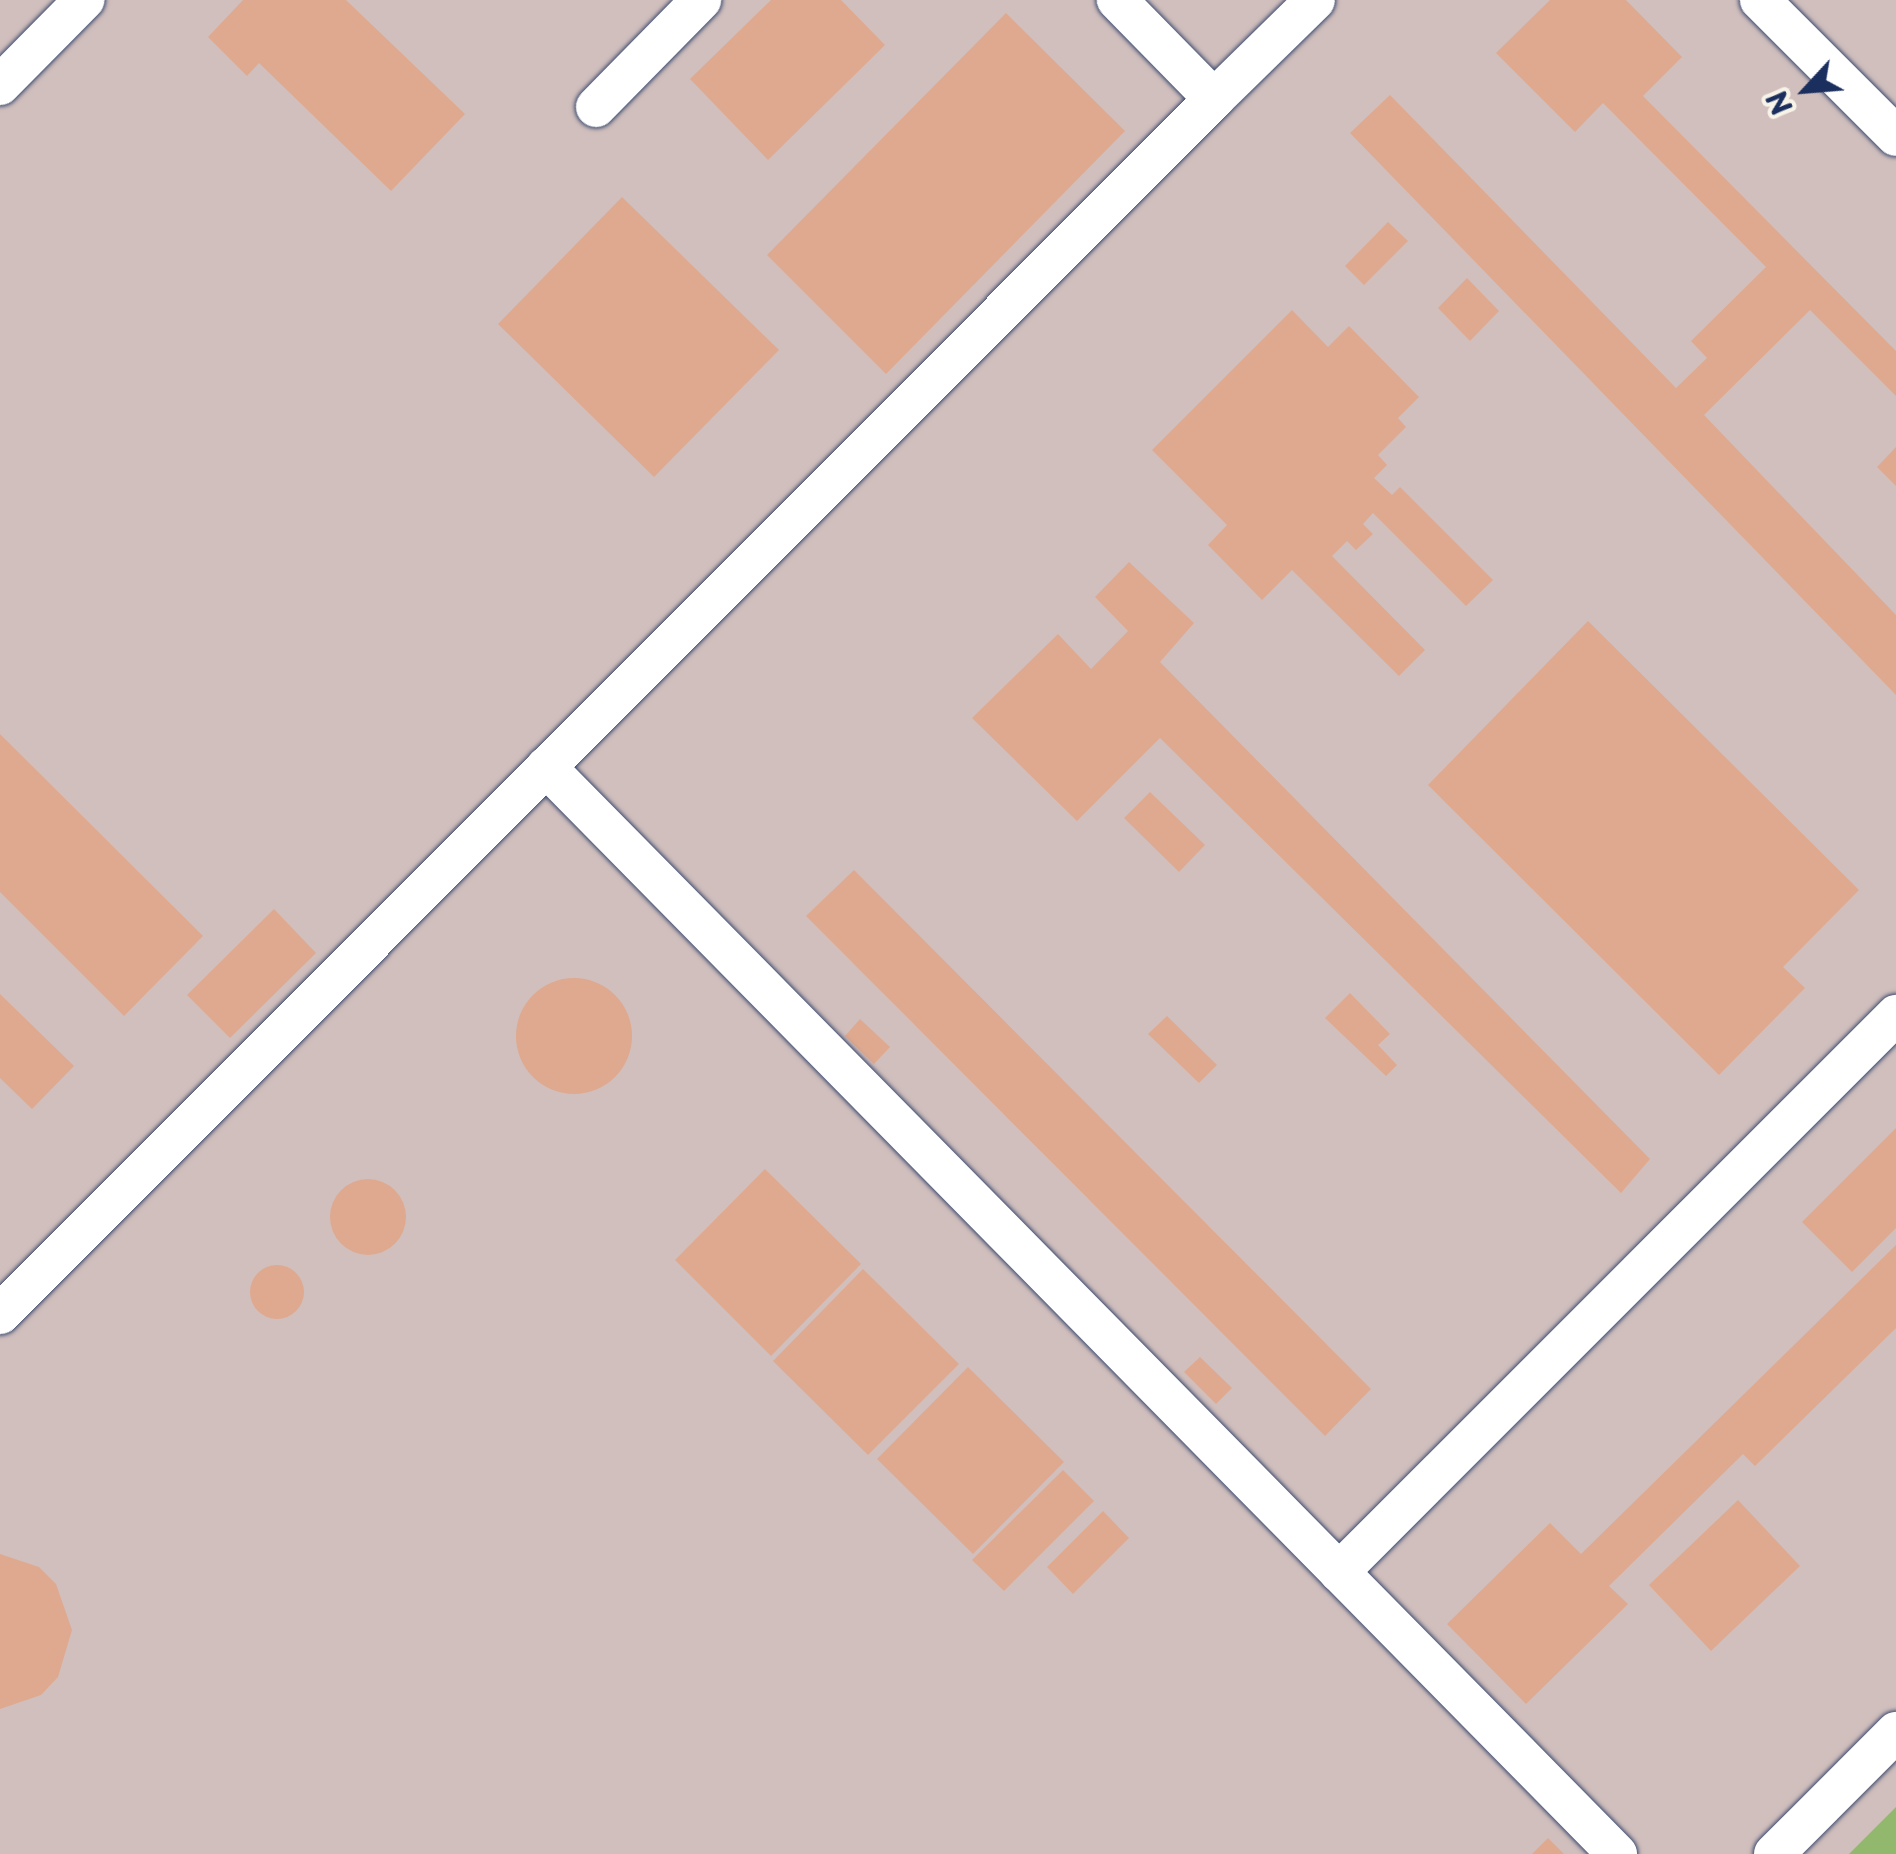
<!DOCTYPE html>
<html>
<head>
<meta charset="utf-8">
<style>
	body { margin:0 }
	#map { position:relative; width:1896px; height:1854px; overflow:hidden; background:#f4e8d3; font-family:"Playpen Sans",sans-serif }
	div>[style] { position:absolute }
	.industrial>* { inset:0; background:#d1bfbd }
	.forest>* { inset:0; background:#92b86e }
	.building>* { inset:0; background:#dfa98f }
	.round { border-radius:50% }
	.roads { filter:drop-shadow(0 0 2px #3c4b70) drop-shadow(0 0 2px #3c4b70) }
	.minor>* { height:40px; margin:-20px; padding:0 20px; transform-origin:20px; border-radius:20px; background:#fff }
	span { translate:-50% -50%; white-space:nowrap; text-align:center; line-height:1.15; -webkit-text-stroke:8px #f7f3e8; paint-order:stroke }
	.north { position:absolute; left:1756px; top:40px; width:100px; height:100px; -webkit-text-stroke:8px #f7f3e8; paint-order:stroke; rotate:244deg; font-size:28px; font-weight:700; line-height:40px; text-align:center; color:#1b2f5e }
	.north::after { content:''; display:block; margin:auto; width:35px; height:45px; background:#1b2f5e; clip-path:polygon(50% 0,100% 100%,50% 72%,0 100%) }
</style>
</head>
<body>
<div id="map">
	<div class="industrial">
		<div style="clip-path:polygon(0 0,1896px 0,1896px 1808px,1851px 1854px,0 1854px)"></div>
	</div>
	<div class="forest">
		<div style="clip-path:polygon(1896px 1807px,1896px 1854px,1849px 1854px)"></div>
	</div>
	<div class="building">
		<div style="clip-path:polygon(243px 0,346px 0,465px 114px,391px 191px,259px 63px,247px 76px,208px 37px)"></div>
		<div style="clip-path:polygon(771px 0,841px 0,885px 45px,768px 160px,690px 79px)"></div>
		<div style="clip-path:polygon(1550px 0,1626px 0,1682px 57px,1643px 96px,1896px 351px,1896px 396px,1810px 310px,1704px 415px,1896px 615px,1896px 695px,1350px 133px,1390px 95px,1676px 388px,1707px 358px,1691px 341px,1766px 267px,1603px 103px,1575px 132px,1496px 53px)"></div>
		<div style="clip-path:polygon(1006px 13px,1125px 131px,886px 374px,767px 255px)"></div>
		<div style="clip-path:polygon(622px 197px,779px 350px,654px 477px,498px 324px)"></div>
		<div style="clip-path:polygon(1388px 222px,1408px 241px,1364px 285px,1345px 266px)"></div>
		<div style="clip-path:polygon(1467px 278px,1499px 311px,1470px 341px,1438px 308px)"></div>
		<div style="clip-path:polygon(1292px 310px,1328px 347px,1349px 326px,1419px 397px,1398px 418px,1406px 427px,1378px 455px,1387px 465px,1374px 478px,1392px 495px,1400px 487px,1493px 580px,1466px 606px,1373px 513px,1363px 524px,1373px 534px,1356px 550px,1347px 541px,1332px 556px,1425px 650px,1399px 676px,1292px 570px,1262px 600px,1208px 545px,1227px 525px,1152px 450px)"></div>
		<div style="clip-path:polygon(1896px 447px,1896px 486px,1877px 467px)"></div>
		<div style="clip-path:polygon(1129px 562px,1194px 623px,1160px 662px,1650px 1159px,1621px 1193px,1160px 738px,1077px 821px,972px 718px,1058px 634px,1091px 669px,1128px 631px,1095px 597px)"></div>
		<div style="clip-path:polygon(1588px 621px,1859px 890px,1783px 967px,1805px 988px,1719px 1075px,1428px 785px)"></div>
		<div style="clip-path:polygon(0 734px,203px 936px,124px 1016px,0 892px)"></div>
		<div style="clip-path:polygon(1150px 792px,1205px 845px,1179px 872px,1124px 818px)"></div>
		<div style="clip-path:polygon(854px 870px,1371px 1389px,1325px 1436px,806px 916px)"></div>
		<div style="clip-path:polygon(274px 909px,316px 953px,230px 1038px,187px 995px)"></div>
		<div class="round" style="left:516px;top:978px;width:116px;height:116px"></div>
		<div style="clip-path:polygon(1350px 993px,1390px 1034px,1378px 1045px,1397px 1065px,1386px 1076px,1325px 1018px)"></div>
		<div style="clip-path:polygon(0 994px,74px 1066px,32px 1109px,0 1078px)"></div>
		<div style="clip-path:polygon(1167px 1016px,1217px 1065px,1199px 1083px,1148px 1034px)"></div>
		<div style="clip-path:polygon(860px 1019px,890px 1047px,874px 1064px,845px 1036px)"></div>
		<div style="clip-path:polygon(1896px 1128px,1896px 1228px,1852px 1272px,1802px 1222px)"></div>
		<div style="clip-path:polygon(765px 1169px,861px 1264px,771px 1356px,675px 1260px)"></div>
		<div class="round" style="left:330px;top:1179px;width:76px;height:76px"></div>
		<div style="clip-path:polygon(1896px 1245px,1896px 1328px,1755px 1466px,1743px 1454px,1609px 1586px,1628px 1604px,1526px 1704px,1447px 1624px,1550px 1523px,1581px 1554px)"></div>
		<div class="round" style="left:250px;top:1265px;width:54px;height:54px"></div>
		<div style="clip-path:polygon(863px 1269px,959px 1364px,868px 1455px,773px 1361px)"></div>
		<div style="clip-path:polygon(1200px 1357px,1232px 1388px,1216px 1404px,1184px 1372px)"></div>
		<div style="clip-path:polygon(968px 1367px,1064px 1462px,973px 1554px,877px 1459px)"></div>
		<div style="clip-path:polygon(1063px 1470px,1094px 1501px,1004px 1591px,972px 1560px)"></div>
		<div style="clip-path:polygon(1738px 1500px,1800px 1566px,1711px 1651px,1649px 1585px)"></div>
		<div style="clip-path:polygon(1103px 1511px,1129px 1538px,1073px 1594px,1047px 1567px)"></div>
		<div style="clip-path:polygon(0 1554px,39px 1567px,56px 1584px,72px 1630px,58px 1677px,41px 1695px,0 1709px)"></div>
		<div style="clip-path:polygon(1548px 1838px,1564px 1854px,1532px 1854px)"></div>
	</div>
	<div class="roads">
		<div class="minor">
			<div style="left:1760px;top:0;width:192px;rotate:45deg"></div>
			<div style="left:0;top:85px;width:120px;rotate:-45.3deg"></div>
			<div style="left:1214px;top:99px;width:141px;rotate:-44.4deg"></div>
			<div style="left:596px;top:107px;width:150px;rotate:-45.5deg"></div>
			<div style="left:546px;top:767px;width:1526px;rotate:45.42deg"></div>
			<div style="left:0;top:1314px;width:1718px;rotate:-45.02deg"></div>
			<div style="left:1214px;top:99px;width:139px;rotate:-134.4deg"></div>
			<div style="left:1339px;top:1572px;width:788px;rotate:-45deg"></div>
			<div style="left:1774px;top:1854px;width:173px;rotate:-45deg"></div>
		</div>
	</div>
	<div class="north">N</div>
</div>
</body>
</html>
